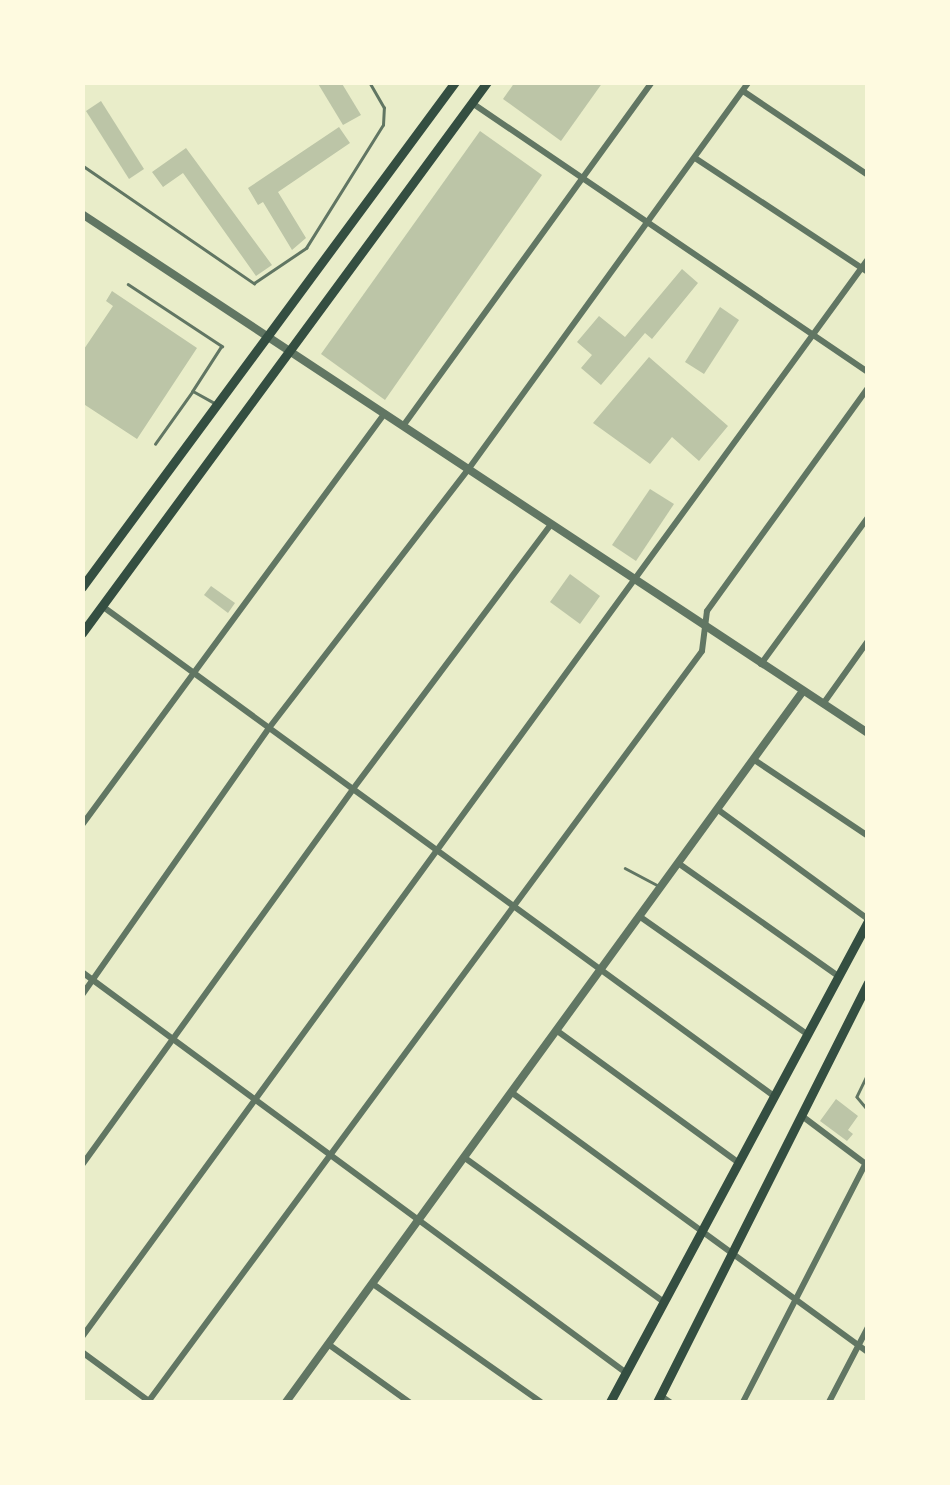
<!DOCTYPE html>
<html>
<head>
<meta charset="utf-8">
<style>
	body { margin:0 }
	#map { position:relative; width:950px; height:1485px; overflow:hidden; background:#e9edc9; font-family:Georgia,serif }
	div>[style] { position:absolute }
	.building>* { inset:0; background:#bcc5a7 }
	.service>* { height:2.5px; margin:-1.25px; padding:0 1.25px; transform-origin:1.25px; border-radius:1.25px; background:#617663 }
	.minor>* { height:6px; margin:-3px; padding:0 3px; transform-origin:3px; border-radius:3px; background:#617663 }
	.tertiary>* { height:8px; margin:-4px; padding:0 4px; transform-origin:4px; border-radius:4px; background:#617663 }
	.secondary>* { height:9px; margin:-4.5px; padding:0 4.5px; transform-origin:4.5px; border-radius:4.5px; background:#344e41 }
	span { translate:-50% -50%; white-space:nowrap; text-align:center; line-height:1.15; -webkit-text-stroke:10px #fefae0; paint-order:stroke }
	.frame { position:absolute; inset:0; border:85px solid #fefae0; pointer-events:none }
</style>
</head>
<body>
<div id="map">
	<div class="building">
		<div style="clip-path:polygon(317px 82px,341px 82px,361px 115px,343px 125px)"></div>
		<div style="clip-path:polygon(515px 82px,603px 82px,561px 141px,503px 99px)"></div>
		<div style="clip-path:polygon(101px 101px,144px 169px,129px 179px,86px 111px)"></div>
		<div style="clip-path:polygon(339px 127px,350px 143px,278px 192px,306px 238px,292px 250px,263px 202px,258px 205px,248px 188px)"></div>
		<div style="clip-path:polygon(480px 131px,542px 175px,385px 400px,321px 354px)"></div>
		<div style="clip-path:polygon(186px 148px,272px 265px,256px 276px,183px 173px,163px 187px,152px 172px)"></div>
		<div style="clip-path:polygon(682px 269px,698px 283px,652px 339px,645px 333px,601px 385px,581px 368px,592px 355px,577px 342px,599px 316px,625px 337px)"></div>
		<div style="clip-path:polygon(112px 291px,197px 348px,137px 439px,82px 403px,82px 352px,113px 306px,106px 301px)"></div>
		<div style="clip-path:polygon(720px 307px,739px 320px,704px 374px,685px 362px)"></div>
		<div style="clip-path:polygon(649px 357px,728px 426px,699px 461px,672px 437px,650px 464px,593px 423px)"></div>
		<div style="clip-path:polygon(650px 489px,674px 504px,636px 561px,612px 545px)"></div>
		<div style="clip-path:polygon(570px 574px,600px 596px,580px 624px,550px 602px)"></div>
		<div style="clip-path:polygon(211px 586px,235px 603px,228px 613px,204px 595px)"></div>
		<div style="clip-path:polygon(836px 1099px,858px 1116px,848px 1130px,853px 1134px,847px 1141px,820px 1121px)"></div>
	</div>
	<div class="service">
		<div style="left:82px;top:165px;width:209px;rotate:34.5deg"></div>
		<div style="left:254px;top:283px;width:63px;rotate:-33.9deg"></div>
		<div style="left:306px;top:248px;width:145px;rotate:-58deg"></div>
		<div style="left:383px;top:125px;width:17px;rotate:-87deg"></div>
		<div style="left:384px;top:108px;width:30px;rotate:-120deg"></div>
		<div style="left:128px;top:284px;width:113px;rotate:33.4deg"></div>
		<div style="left:222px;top:346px;width:54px;rotate:122.8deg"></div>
		<div style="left:193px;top:391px;width:25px;rotate:29deg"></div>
		<div style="left:155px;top:444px;width:64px;rotate:-54.6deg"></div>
		<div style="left:625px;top:868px;width:38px;rotate:28deg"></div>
		<div style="left:868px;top:1074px;width:25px;rotate:116deg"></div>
		<div style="left:857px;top:1097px;width:17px;rotate:50deg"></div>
	</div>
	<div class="minor">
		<div style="left:866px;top:82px;width:2px;rotate:27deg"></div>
		<div style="left:743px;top:91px;width:151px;rotate:33.9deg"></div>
		<div style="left:472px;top:103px;width:479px;rotate:34.2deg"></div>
		<div style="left:695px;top:158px;width:207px;rotate:33.4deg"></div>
		<div style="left:403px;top:426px;width:425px;rotate:-54.1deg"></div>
		<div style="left:102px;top:606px;width:832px;rotate:36.1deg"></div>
		<div style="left:761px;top:664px;width:182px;rotate:-53.9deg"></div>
		<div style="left:823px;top:704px;width:77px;rotate:-54.5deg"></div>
		<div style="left:753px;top:759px;width:138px;rotate:33.8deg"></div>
		<div style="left:717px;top:809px;width:187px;rotate:36.1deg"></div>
		<div style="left:82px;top:825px;width:511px;rotate:-53.67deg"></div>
		<div style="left:678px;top:863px;width:196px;rotate:35.2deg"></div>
		<div style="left:639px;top:916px;width:205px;rotate:35.1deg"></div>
		<div style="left:82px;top:972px;width:674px;rotate:36.38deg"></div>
		<div style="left:82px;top:995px;width:326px;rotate:-55deg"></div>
		<div style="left:269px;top:728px;width:329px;rotate:-52.4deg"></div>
		<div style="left:470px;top:467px;width:475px;rotate:-54.1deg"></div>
		<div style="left:556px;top:1030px;width:225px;rotate:36deg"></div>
		<div style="left:511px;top:1092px;width:442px;rotate:36.1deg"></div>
		<div style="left:802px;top:1116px;width:80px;rotate:36.9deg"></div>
		<div style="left:465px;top:1158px;width:246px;rotate:35.9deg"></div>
		<div style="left:82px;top:1165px;width:463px;rotate:-54.2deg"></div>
		<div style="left:353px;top:789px;width:331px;rotate:-53.2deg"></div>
		<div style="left:373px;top:1284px;width:205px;rotate:35.1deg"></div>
		<div style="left:82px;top:1337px;width:1334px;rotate:-53.9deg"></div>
		<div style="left:328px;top:1344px;width:100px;rotate:35.6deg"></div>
		<div style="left:82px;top:1352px;width:84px;rotate:36.3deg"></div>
		<div style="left:661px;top:1396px;width:11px;rotate:34deg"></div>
		<div style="left:148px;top:1402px;width:933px;rotate:-53.58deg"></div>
		<div style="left:702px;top:651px;width:40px;rotate:-82.9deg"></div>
		<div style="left:707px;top:611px;width:275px;rotate:-54.2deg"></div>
		<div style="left:743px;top:1402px;width:269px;rotate:-62.8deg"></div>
		<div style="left:829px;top:1402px;width:85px;rotate:-62.5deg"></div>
	</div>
	<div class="tertiary">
		<div style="left:82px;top:214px;width:942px;rotate:33.44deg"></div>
		<div style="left:286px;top:1402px;width:879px;rotate:-53.98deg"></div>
	</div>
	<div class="secondary">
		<div style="left:82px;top:587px;width:628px;rotate:-53.55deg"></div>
		<div style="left:82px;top:633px;width:684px;rotate:-53.68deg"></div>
		<div style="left:610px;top:1402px;width:546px;rotate:-61.79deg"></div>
		<div style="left:657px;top:1402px;width:469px;rotate:-63.3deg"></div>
	</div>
	<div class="frame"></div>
</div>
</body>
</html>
